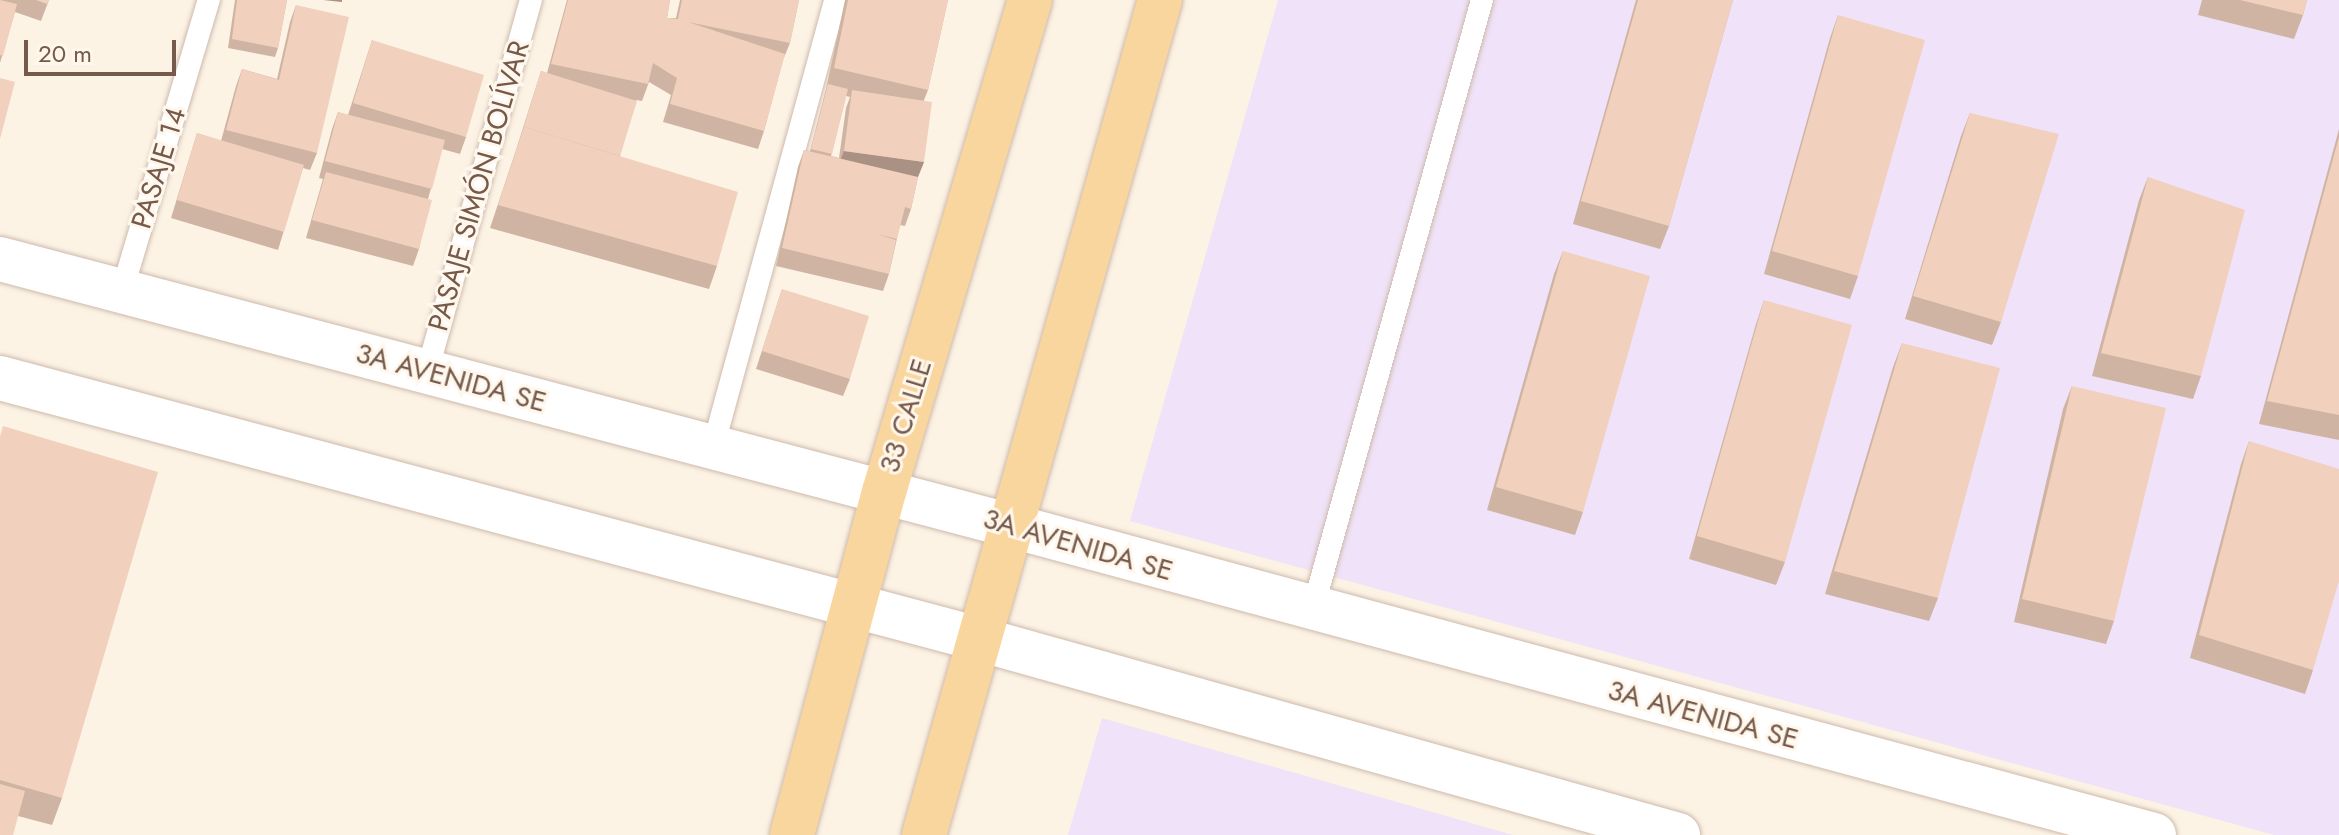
<!DOCTYPE html>
<html>
<head>
<meta charset="utf-8">
<style>
	body { margin:0 }
	#map { position:relative; width:2339px; height:835px; overflow:hidden; background:#fcf3e5; font-family:Jost,sans-serif }
	div>[style] { position:absolute }
	.education>* { inset:0; background:#f0e2f8 }
	.roads { filter:drop-shadow(0 0 2px #cebaac) drop-shadow(0 0 2px #cebaac) }
	.service>* { height:22px; margin:-11px; padding:0 11px; transform-origin:11px; border-radius:11px; background:#fff }
	.tertiary>* { height:44px; margin:-22px; padding:0 22px; transform-origin:22px; border-radius:22px; background:#fff }
	.secondary>* { height:44px; margin:-22px; padding:0 22px; transform-origin:22px; border-radius:22px; background:#fff }
	.primary>* { height:44px; margin:-22px; padding:0 22px; transform-origin:22px; border-radius:22px; background:#fad69f }
	.wall>* { inset:0; background:#cfb4a3 }
	.shaded-wall>* { inset:0; background:#a99284 }
	.building>* { inset:0; background:#f1d1bd }
	span { translate:-50% -50%; white-space:nowrap; text-align:center; line-height:1.15; -webkit-text-stroke:6px #fff7ec; paint-order:stroke }
	.street-label { font-size:28px; color:#75594b }
	.scale { position:absolute; left:24px; top:40px; width:152px; height:36px; box-sizing:border-box; border:4px solid #75594b; border-top:0; padding-left:10px; font-size:24px; line-height:28px; white-space:nowrap; color:#75594b; -webkit-text-stroke:6px #fff7ec; paint-order:stroke }
</style>
</head>
<body>
<div id="map">
	<div class="education">
		<div style="clip-path:polygon(1278px 0,2339px 0,2339px 835px,2274px 835px,1130px 521px)"></div>
		<div style="clip-path:polygon(1102px 718px,1513px 835px,1068px 835px)"></div>
	</div>
	<div class="roads">
		<div class="service">
			<div style="left:122px;top:291px;width:304px;rotate:-73.4deg"></div>
			<div style="left:427px;top:372px;width:386px;rotate:-74.4deg"></div>
			<div style="left:713px;top:447px;width:463px;rotate:-74.7deg"></div>
			<div style="left:1312px;top:612px;width:635px;rotate:-74.48deg"></div>
		</div>
		<div class="tertiary">
			<div style="left:1012px;top:526px;width:1183px;rotate:15.14deg"></div>
			<div style="left:979px;top:639px;width:726px;rotate:15.66deg"></div>
		</div>
		<div class="secondary">
			<div style="left:0;top:259px;width:1047px;rotate:14.78deg"></div>
			<div style="left:0;top:378px;width:1013px;rotate:14.93deg"></div>
		</div>
		<div class="primary">
			<div style="left:792px;top:835px;width:355px;rotate:-75deg"></div>
			<div style="left:884px;top:492px;width:513px;rotate:-73.47deg"></div>
			<div style="left:924px;top:835px;width:868px;rotate:-74.22deg"></div>
		</div>
	</div>
	<div class="wall">
		<div style="clip-path:polygon(0 0,49px 0,41px 21px,15px 12px,0 63px)"></div>
		<div style="clip-path:polygon(235px 0,287px 0,278px 48px,275px 57px,228px 48px)"></div>
		<div style="clip-path:polygon(567px 0,670px 0,667px 18px,676px 18px,680px 0,799px 0,790px 43px,783px 60px,764px 131px,758px 149px,663px 122px,671px 95px,649px 82px,642px 101px,636px 100px,620px 156px,717px 266px,709px 289px,490px 228px,516px 150px,541px 71px,547px 73px)"></div>
		<div style="clip-path:polygon(evenodd,845px 0,948px 0,928px 90px,924px 100px,924px 162px,918px 177px,911px 209px,905px 226px,900px 225px,889px 274px,883px 291px,776px 266px,798px 167px,804px 150px,810px 151px,826px 89px,845px 0,846px 96px,850px 97px,846px 108px,839px 158px,831px 156px,846px 96px)"></div>
		<div style="clip-path:polygon(1636px 0,1733px 0,1669px 226px,1660px 249px,1573px 224px)"></div>
		<div style="clip-path:polygon(2202px 0,2307px 0,2303px 15px,2294px 39px,2198px 15px)"></div>
		<div style="clip-path:polygon(296px 5px,317px 153px,310px 170px,303px 168px,278px 250px,171px 218px,197px 133px,221px 141px,236px 86px,242px 69px,277px 79px,290px 22px)"></div>
		<div style="clip-path:polygon(1838px 15px,1858px 276px,1850px 299px,1764px 274px,1830px 38px)"></div>
		<div style="clip-path:polygon(372px 40px,466px 137px,460px 154px,442px 149px,428px 199px,419px 249px,413px 266px,306px 238px,323px 179px,319px 178px,332px 129px,338px 112px,348px 115px)"></div>
		<div style="clip-path:polygon(1970px 113px,2001px 322px,1992px 345px,1905px 319px,1961px 136px)"></div>
		<div style="clip-path:polygon(2339px 129px,2339px 440px,2259px 424px)"></div>
		<div style="clip-path:polygon(2148px 177px,2201px 376px,2193px 399px,2092px 376px,2139px 200px)"></div>
		<div style="clip-path:polygon(1563px 251px,1583px 512px,1575px 535px,1487px 510px,1554px 274px)"></div>
		<div style="clip-path:polygon(782px 289px,850px 379px,843px 396px,756px 369px)"></div>
		<div style="clip-path:polygon(1764px 300px,1785px 562px,1776px 585px,1689px 559px,1756px 324px)"></div>
		<div style="clip-path:polygon(1902px 343px,1938px 598px,1929px 621px,1825px 594px,1893px 367px)"></div>
		<div style="clip-path:polygon(2072px 386px,2114px 621px,2106px 644px,2014px 622px,2063px 409px)"></div>
		<div style="clip-path:polygon(0 434px,62px 798px,52px 825px,18px 816px,0 835px)"></div>
		<div style="clip-path:polygon(2249px 441px,2313px 670px,2305px 694px,2190px 658px,2241px 464px)"></div>
	</div>
	<div class="shaded-wall">
		<div style="clip-path:polygon(323px 0,342px 0,342px 2px)"></div>
		<div style="clip-path:polygon(844px 151px,924px 162px,917px 179px,837px 168px)"></div>
	</div>
	<div class="building">
		<div style="clip-path:polygon(0 0,17px 4px,3px 56px,0 55px)"></div>
		<div style="clip-path:polygon(36px 0,49px 0,47px 4px)"></div>
		<div style="clip-path:polygon(237px 0,287px 0,278px 48px,232px 39px)"></div>
		<div style="clip-path:polygon(568px 0,670px 0,667px 18px,678px 19px,682px 0,799px 0,790px 43px,688px 22px,785px 54px,764px 131px,670px 104px,677px 78px,653px 63px,648px 84px,551px 64px)"></div>
		<div style="clip-path:polygon(848px 0,948px 0,928px 90px,834px 68px)"></div>
		<div style="clip-path:polygon(1638px 0,1733px 0,1669px 226px,1581px 201px)"></div>
		<div style="clip-path:polygon(2240px 0,2307px 0,2303px 15px)"></div>
		<div style="clip-path:polygon(296px 5px,349px 17px,317px 153px,226px 130px,242px 69px,279px 80px)"></div>
		<div style="clip-path:polygon(1838px 15px,1925px 40px,1858px 276px,1772px 251px)"></div>
		<div style="clip-path:polygon(372px 40px,484px 75px,466px 137px,353px 103px)"></div>
		<div style="clip-path:polygon(541px 71px,637px 101px,620px 156px,524px 127px,522px 133px)"></div>
		<div style="clip-path:polygon(0 78px,15px 82px,0 139px)"></div>
		<div style="clip-path:polygon(828px 84px,848px 89px,832px 154px,811px 149px)"></div>
		<div style="clip-path:polygon(852px 90px,932px 102px,924px 162px,844px 151px)"></div>
		<div style="clip-path:polygon(338px 112px,445px 140px,432px 189px,325px 161px)"></div>
		<div style="clip-path:polygon(1970px 113px,2059px 134px,2001px 322px,1913px 296px)"></div>
		<div style="clip-path:polygon(524px 127px,738px 192px,717px 266px,498px 205px)"></div>
		<div style="clip-path:polygon(197px 133px,304px 165px,284px 232px,177px 200px)"></div>
		<div style="clip-path:polygon(2339px 137px,2339px 415px,2267px 401px)"></div>
		<div style="clip-path:polygon(804px 150px,918px 177px,911px 209px,905px 207px,897px 239px,877px 234px,896px 240px,889px 274px,782px 248px)"></div>
		<div style="clip-path:polygon(326px 172px,432px 200px,419px 249px,312px 220px)"></div>
		<div style="clip-path:polygon(2148px 177px,2245px 210px,2201px 376px,2101px 353px)"></div>
		<div style="clip-path:polygon(1563px 251px,1650px 276px,1583px 512px,1496px 487px)"></div>
		<div style="clip-path:polygon(782px 289px,869px 316px,850px 379px,762px 351px)"></div>
		<div style="clip-path:polygon(1764px 300px,1852px 325px,1785px 562px,1697px 536px)"></div>
		<div style="clip-path:polygon(1902px 343px,2000px 368px,1938px 598px,1834px 571px)"></div>
		<div style="clip-path:polygon(2072px 386px,2166px 408px,2114px 621px,2022px 599px)"></div>
		<div style="clip-path:polygon(3px 426px,158px 472px,62px 798px,0 780px,0 437px)"></div>
		<div style="clip-path:polygon(2249px 441px,2339px 469px,2339px 581px,2313px 670px,2199px 635px)"></div>
		<div style="clip-path:polygon(0 784px,25px 791px,13px 835px,0 835px)"></div>
	</div>
	<div class="street-label">
		<span style="left:159px;top:168px;rotate:-73deg">PASAJE 14</span>
		<span style="left:479px;top:186px;rotate:-74deg">PASAJE SIMÓN BOLÍVAR</span>
		<span style="left:451px;top:378px;rotate:15deg">3A AVENIDA SE</span>
		<span style="left:906px;top:416px;rotate:-73deg">33 CALLE</span>
		<span style="left:1078px;top:545px;rotate:16deg">3A AVENIDA SE</span>
		<span style="left:1703px;top:715px;rotate:15deg">3A AVENIDA SE</span>
	</div>
	<div class="scale">20 m</div>
</div>
</body>
</html>
